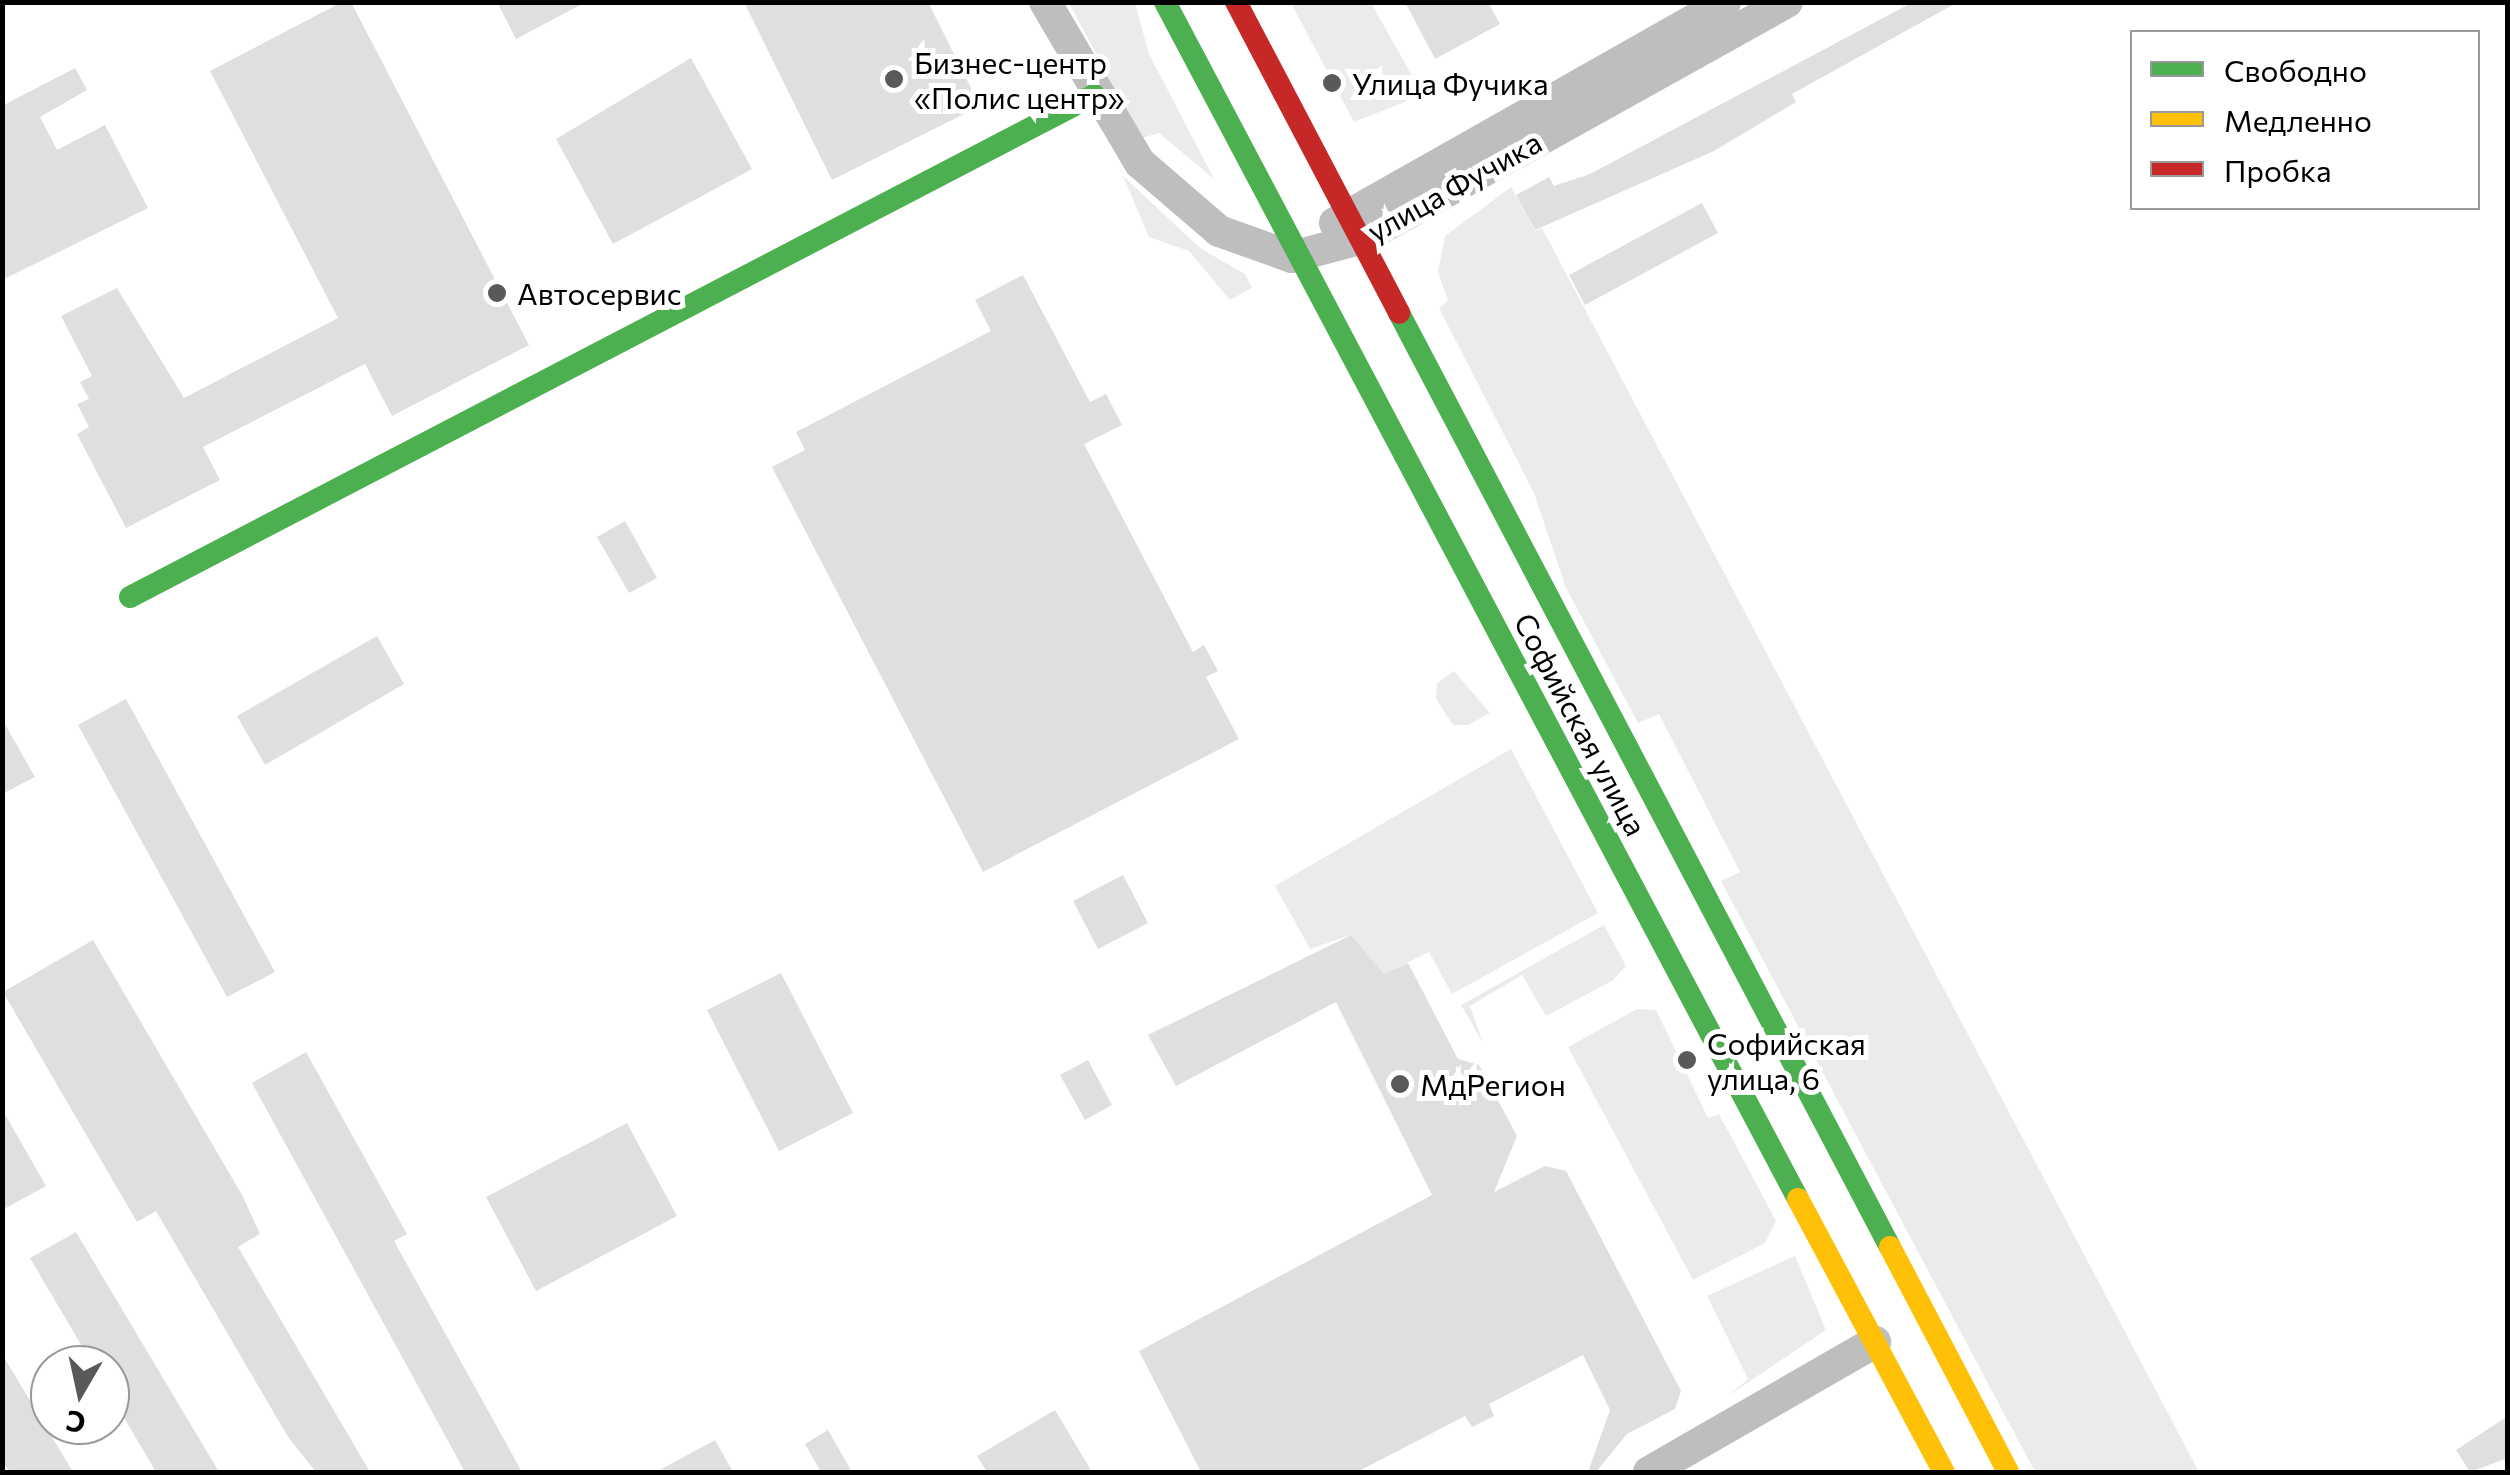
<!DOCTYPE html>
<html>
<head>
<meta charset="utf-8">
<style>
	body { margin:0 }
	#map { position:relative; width:2510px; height:1475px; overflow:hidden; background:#fff; font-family:Commissioner,sans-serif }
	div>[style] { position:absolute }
	.green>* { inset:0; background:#ebebeb }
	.building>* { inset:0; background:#dfdfdf }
	.street>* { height:32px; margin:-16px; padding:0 16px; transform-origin:16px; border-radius:16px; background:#bebebe }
	.fast>* { height:22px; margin:-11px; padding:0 11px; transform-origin:11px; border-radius:11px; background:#4caf50 }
	.slow>* { height:22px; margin:-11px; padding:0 11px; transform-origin:11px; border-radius:11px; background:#ffc107 }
	.jam>* { height:22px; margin:-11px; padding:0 11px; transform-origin:11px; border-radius:11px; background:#c62828 }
	.dots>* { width:28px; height:28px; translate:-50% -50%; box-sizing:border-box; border:5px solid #fff; border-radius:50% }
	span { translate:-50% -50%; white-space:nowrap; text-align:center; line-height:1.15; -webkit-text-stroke:10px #fff; paint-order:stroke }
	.poi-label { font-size:30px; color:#000 }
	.left { translate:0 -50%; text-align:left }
	.street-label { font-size:30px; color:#000 }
	.frame { position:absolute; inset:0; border:5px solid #000; pointer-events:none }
	.legend { position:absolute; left:2130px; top:30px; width:350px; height:180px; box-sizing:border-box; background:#fff; border:2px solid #999; margin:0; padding:12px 18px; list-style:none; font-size:30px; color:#000 }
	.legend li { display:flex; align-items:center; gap:20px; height:50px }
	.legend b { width:50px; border:2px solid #999 }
	.north { position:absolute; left:30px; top:1345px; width:100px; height:100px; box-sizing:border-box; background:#fff; border:2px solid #999; border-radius:50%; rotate:189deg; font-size:28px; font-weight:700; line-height:40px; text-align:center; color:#000 }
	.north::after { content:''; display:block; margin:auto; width:35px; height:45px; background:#595959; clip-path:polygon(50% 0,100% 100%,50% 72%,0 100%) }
</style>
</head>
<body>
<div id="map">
	<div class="green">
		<div style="clip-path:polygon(1069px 3px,1135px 3px,1149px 54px,1214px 179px,1159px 133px,1141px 138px)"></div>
		<div style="clip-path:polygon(1291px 3px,1371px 3px,1423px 95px,1354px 122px)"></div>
		<div style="clip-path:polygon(1123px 176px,1200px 248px,1245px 274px,1252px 288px,1230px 300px,1189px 251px,1149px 237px)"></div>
		<div style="clip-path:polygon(1511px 187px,1535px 231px,1542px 228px,2199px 1472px,2035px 1472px,1721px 881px,1740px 872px,1659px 714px,1638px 723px,1566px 588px,1534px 493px,1439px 308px,1448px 301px,1438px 272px,1445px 236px)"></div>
		<div style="clip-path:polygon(1454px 671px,1490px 713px,1468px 725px,1453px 725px,1436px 699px,1437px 683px)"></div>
		<div style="clip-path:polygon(1511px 749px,1598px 913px,1452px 994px,1429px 952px,1384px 974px,1351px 935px,1310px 949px,1275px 886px)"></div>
		<div style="clip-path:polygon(1604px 925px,1626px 966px,1612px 981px,1546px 1016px,1522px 975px,1470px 1006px,1483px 1043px,1461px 1005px)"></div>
		<div style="clip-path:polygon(1637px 1009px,1656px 1010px,1708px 1118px,1719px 1114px,1776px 1221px,1765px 1243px,1693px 1280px,1568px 1047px)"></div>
		<div style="clip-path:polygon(1795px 1256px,1826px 1330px,1728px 1396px,1748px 1379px,1707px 1296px)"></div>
	</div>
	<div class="building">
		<div style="clip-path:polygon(342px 2px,351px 2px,529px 345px,392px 416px,365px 364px,203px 447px,220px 480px,126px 528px,77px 434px,89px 427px,77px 404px,89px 399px,80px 382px,92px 376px,61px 316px,117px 288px,184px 398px,338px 318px,210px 71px)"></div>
		<div style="clip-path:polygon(497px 2px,586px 2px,516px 39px)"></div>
		<div style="clip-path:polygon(744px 2px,928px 2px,980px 106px,832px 180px)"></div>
		<div style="clip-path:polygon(1405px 2px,1488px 2px,1500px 24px,1435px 59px)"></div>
		<div style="clip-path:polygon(1913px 2px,1958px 2px,1792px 94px,1796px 102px,1714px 151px,1535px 230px,1516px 195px,1549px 177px,1554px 186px,1590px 174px)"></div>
		<div style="clip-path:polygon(691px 58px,752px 169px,613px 244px,556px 139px)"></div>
		<div style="clip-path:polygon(75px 68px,87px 90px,40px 117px,57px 150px,105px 125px,148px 208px,2px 280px,2px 106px)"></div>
		<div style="clip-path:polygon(1702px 203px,1718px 233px,1585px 305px,1569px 275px)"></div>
		<div style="clip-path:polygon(1023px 275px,1090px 402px,1106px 394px,1122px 425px,1084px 444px,1193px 652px,1204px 645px,1218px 671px,1206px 677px,1239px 739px,983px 872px,772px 467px,805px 450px,796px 432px,991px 331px,975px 300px)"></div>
		<div style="clip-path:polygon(625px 521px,657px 578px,629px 593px,597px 537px)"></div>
		<div style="clip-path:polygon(377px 636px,404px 684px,265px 765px,237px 716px)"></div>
		<div style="clip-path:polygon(126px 699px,275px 972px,227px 997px,78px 725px)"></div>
		<div style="clip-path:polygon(2px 719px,35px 777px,2px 794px)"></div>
		<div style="clip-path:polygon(1123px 875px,1148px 923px,1098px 949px,1073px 901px)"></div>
		<div style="clip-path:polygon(1351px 935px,1384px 974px,1408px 963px,1458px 1059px,1479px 1065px,1517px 1136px,1494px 1192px,1545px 1166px,1566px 1171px,1681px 1391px,1675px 1409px,1627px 1434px,1596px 1472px,1588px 1472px,1610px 1410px,1583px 1355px,1489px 1404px,1494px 1416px,1472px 1427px,1465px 1416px,1357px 1472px,1201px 1472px,1139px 1351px,1432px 1195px,1336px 1002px,1176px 1086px,1148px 1035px)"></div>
		<div style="clip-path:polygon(93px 940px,242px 1195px,260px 1234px,238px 1247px,370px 1472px,316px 1472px,288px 1437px,156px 1211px,137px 1222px,3px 992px)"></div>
		<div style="clip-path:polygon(781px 973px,853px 1113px,779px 1151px,707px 1010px)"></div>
		<div style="clip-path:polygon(306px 1052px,407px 1234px,394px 1241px,522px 1472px,465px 1472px,252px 1083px)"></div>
		<div style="clip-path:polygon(1088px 1060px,1112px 1105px,1085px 1120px,1060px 1075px)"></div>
		<div style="clip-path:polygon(2px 1109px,46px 1186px,2px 1210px)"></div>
		<div style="clip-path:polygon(627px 1123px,677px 1216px,536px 1291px,486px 1197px)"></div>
		<div style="clip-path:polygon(76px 1232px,219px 1472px,156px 1472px,110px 1394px,110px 1365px,93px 1365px,30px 1258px)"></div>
		<div style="clip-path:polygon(2px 1354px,73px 1472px,10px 1472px,2px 1461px)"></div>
		<div style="clip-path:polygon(1055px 1410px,1092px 1472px,987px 1472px,977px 1456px)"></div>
		<div style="clip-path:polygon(2508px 1416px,2508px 1458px,2470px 1472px,2456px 1450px)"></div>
		<div style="clip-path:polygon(828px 1430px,852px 1472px,821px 1472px,805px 1444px)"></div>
		<div style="clip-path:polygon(715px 1440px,733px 1472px,656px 1472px)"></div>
	</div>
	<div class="street">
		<div style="left:1045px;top:2px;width:187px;rotate:59.5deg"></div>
		<div style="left:1140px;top:163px;width:104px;rotate:40.7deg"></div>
		<div style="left:1219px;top:231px;width:77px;rotate:19.6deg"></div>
		<div style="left:1335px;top:223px;width:448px;rotate:-29.5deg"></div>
		<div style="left:1292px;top:257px;width:73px;rotate:-15deg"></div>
		<div style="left:1363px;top:238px;width:485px;rotate:-29.1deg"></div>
		<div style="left:1649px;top:1472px;width:261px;rotate:-29.9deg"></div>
	</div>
	<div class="fast">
		<div style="left:1165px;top:2px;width:1354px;rotate:62.13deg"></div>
		<div style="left:1399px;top:313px;width:1055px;rotate:62.27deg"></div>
		<div style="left:130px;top:597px;width:1087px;rotate:-27.51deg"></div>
	</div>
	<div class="slow">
		<div style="left:1798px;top:1199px;width:310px;rotate:61.9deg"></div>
		<div style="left:1890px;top:1247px;width:254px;rotate:62.3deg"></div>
	</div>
	<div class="jam">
		<div style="left:1236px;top:2px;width:351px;rotate:62.3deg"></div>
	</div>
	<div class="dots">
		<div style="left:894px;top:79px;background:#595959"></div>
		<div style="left:1332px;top:83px;background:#595959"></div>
		<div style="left:497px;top:293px;background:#595959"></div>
		<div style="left:1687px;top:1060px;background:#595959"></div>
		<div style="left:1400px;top:1084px;background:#595959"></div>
	</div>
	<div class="poi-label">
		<span class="left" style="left:914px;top:79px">Бизнес-центр<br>«Полис центр»</span>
		<span class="left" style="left:1352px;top:83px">Улица Фучика</span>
		<span class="left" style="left:517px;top:293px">Автосервис</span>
		<span class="left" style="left:1707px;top:1060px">Софийская<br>улица, 6</span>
		<span class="left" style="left:1420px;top:1084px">МдРегион</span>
	</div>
	<div class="street-label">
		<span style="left:1454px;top:186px;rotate:-29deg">улица Фучика</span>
		<span style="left:1581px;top:724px;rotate:62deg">Софийская улица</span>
	</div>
	<div class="frame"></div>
	<ul class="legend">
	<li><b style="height:12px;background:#4caf50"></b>Свободно</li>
	<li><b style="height:12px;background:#ffc107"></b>Медленно</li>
	<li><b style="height:12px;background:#c62828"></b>Пробка</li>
	</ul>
	<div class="north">С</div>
</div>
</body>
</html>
